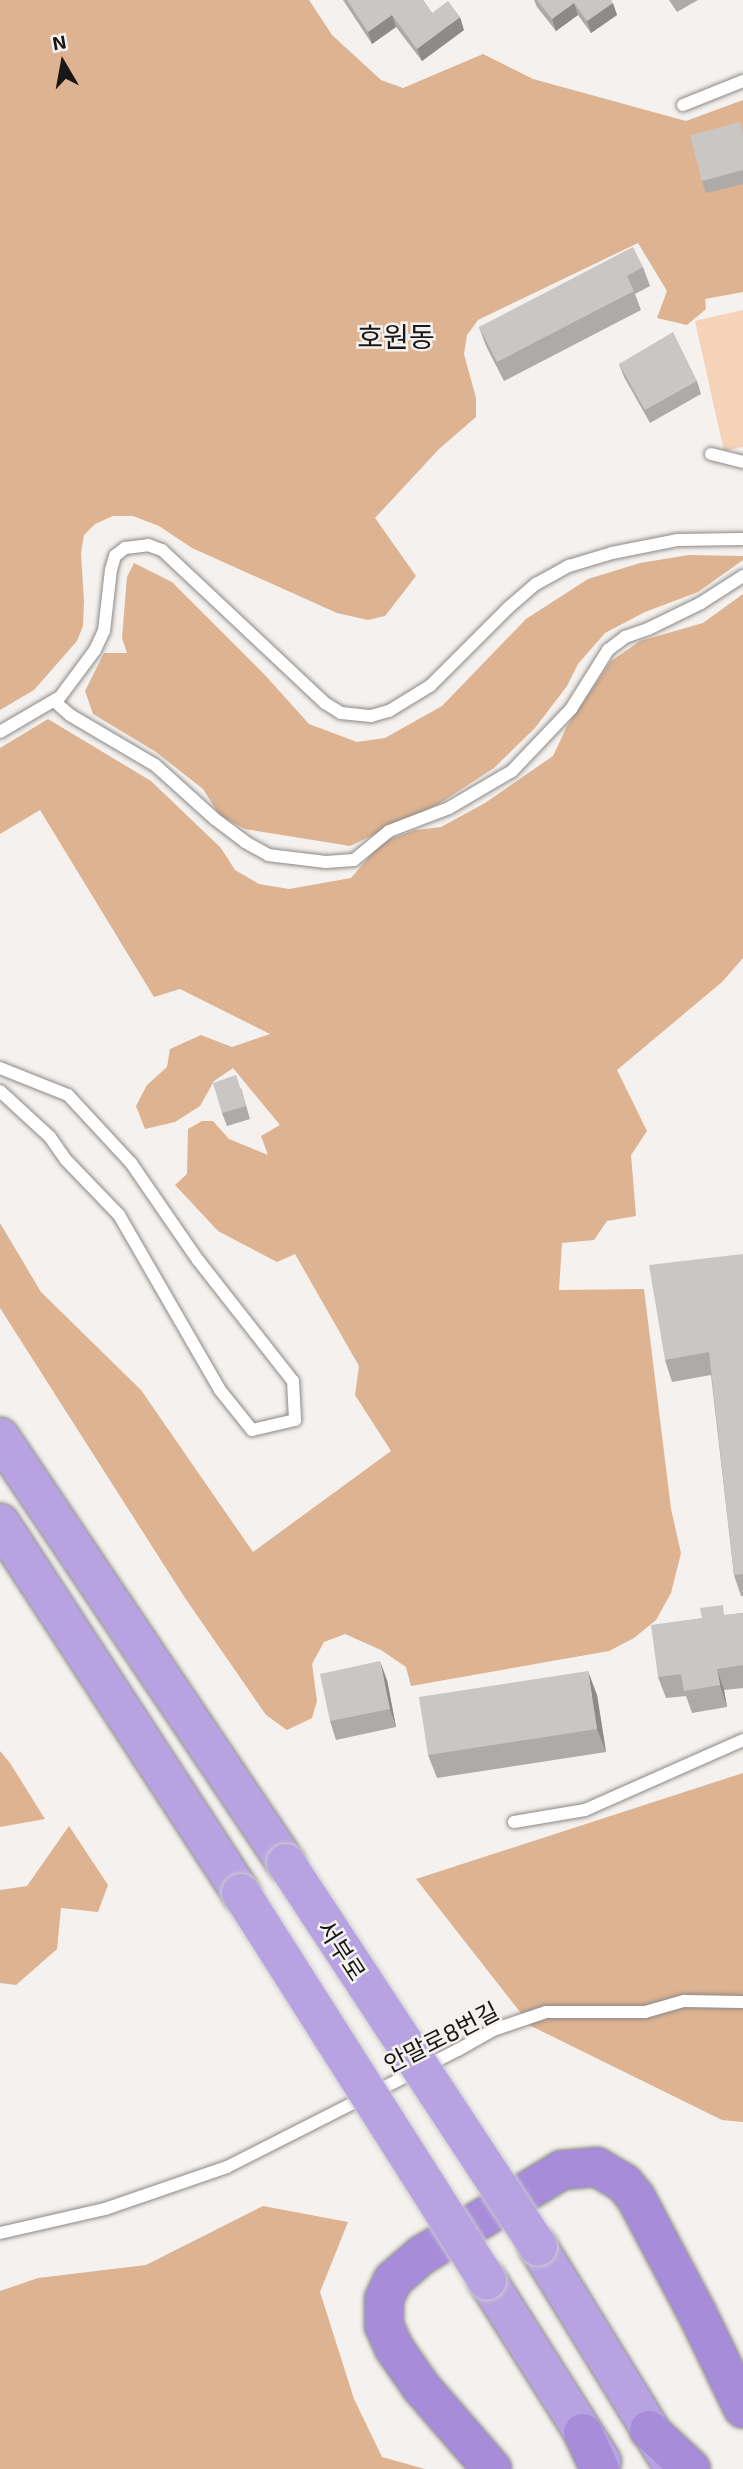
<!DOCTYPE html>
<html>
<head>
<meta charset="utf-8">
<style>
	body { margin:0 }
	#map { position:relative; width:743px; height:2469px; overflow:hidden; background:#f4f1ee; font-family:"Exo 2","Noto Sans KR",sans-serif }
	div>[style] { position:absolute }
	.green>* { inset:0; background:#f4d3b9 }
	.forest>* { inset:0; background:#deb391 }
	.roads { filter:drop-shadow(0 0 2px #8c8987) drop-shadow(0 0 2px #8c8987) }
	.service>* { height:12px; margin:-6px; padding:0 6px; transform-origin:6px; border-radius:6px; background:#fff }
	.trunk>* { height:38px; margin:-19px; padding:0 19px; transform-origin:19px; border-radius:19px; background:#b8a3e2 }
	.motorway>* { height:38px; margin:-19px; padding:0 19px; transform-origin:19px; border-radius:19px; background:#a78cda }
	.bridges { filter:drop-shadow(0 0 2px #cdcccc) drop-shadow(0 0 2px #cdcccc) }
	.trunk-bridge>* { height:38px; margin:-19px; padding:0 19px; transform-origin:19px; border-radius:19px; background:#b8a3e2 }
	.wall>* { inset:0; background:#aeaaa9 }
	.shaded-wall>* { inset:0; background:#8d8b89 }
	.building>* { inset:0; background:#cac6c4 }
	span { translate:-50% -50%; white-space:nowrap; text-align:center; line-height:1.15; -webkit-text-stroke:5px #f4f1ee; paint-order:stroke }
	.street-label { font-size:24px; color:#1a1817 }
	.quarter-label { font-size:28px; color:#1a1817 }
	.north { position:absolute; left:28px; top:28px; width:70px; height:70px; -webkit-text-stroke:5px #f4f1ee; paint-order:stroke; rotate:350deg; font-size:19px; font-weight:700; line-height:28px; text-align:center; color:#1a1817 }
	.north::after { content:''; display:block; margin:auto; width:24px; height:32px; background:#1a1817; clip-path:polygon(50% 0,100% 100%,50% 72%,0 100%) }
</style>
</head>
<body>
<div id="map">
	<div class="green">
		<div style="clip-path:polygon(743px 310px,743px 447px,724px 451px,695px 321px)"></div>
	</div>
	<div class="forest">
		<div style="clip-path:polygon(0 0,309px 0,332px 35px,381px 80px,403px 88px,483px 54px,533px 79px,686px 121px,743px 100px,743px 292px,705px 299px,706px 309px,687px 325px,657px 318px,667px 291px,638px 243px,478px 320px,467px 335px,464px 354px,476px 398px,476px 417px,439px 449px,375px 518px,416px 576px,385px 616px,368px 620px,337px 613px,192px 548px,159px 526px,133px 516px,113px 516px,95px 524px,84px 535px,81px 553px,84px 601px,83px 626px,77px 641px,34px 690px,0 710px)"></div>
		<div style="clip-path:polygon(689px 555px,743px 556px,743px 560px,698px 592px,645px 612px,605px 633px,578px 664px,567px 686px,535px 728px,494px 768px,437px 805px,350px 846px,245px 829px,220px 816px,203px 789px,156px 752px,93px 714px,85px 691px,104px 653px,127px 653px,122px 638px,127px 577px,134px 563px,172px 582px,264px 674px,309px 724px,357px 742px,385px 738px,442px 706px,526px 619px,588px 579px,640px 563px)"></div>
		<div style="clip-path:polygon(743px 594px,743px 958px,722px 982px,617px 1070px,647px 1131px,631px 1155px,636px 1216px,607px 1221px,594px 1240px,562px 1243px,559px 1290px,644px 1289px,671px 1509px,681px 1553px,671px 1593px,656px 1620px,634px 1638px,609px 1651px,411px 1686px,406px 1667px,381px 1650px,345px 1634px,324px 1642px,312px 1664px,317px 1701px,312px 1718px,287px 1730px,266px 1715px,185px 1598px,0 1308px,0 1223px,41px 1292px,141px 1390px,253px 1552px,391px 1451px,355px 1395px,359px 1366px,295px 1254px,277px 1262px,218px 1231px,175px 1185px,187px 1174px,188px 1129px,202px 1121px,213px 1121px,229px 1139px,268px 1155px,261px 1136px,280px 1125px,233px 1068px,214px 1081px,200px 1106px,175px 1122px,145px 1129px,136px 1106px,147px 1085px,167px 1067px,170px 1049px,201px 1035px,232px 1047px,270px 1034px,180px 989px,154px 997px,40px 810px,0 834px,0 748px,48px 719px,151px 781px,221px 848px,235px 870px,259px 884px,289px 889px,351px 878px,382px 842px,415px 830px,441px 827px,485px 803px,553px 756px,567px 726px,611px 661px,640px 641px,703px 623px)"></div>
		<div style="clip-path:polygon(0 1751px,10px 1763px,45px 1819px,0 1827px)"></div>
		<div style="clip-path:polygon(743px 1773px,743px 2122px,722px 2120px,531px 2026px,416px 1879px)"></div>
		<div style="clip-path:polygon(69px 1826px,108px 1885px,98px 1912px,61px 1908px,57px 1949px,16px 1985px,0 1983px,0 1890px,27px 1886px)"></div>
		<div style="clip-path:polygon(263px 2206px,348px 2222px,320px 2292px,354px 2399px,382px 2457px,425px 2469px,0 2469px,0 2291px,38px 2278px,146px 2265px)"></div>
	</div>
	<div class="roads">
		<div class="service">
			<div style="left:683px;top:105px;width:65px;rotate:-21.8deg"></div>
			<div style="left:711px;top:454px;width:33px;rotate:14deg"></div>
			<div style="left:54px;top:701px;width:21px;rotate:41deg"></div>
			<div style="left:70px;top:715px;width:99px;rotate:30.5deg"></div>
			<div style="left:155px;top:765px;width:81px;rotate:42deg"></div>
			<div style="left:215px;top:819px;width:38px;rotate:37deg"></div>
			<div style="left:245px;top:842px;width:26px;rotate:29deg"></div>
			<div style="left:268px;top:855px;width:58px;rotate:6.9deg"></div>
			<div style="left:326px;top:862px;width:28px;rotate:-4deg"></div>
			<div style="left:354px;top:860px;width:45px;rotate:-39.6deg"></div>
			<div style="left:389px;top:831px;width:64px;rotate:-21deg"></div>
			<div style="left:449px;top:808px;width:73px;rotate:-30.4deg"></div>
			<div style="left:512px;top:771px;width:86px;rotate:-46.4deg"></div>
			<div style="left:571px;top:709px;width:70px;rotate:-57.9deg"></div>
			<div style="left:608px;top:650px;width:21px;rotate:-37deg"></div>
			<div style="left:625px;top:637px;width:24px;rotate:-19deg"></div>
			<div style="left:648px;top:629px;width:59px;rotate:-26.1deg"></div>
			<div style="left:701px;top:603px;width:50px;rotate:-32.7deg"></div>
			<div style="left:0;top:732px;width:69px;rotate:-30.3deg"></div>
			<div style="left:60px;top:697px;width:59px;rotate:-53.3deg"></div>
			<div style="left:95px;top:650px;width:21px;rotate:-65deg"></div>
			<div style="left:104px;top:631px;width:61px;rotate:-83.5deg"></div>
			<div style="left:111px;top:570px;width:15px;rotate:-74deg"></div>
			<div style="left:115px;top:556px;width:13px;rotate:-39deg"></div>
			<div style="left:125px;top:548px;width:23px;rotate:-7deg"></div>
			<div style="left:148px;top:545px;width:15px;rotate:20deg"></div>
			<div style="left:162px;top:550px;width:224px;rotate:43.2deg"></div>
			<div style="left:325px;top:703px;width:19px;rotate:32deg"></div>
			<div style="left:341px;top:713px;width:30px;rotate:6deg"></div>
			<div style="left:371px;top:716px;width:19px;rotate:-16deg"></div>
			<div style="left:389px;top:711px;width:48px;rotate:-31.4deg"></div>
			<div style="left:430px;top:686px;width:110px;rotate:-45deg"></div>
			<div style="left:508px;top:608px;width:37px;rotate:-41deg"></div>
			<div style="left:536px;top:584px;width:38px;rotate:-29deg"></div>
			<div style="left:569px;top:566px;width:45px;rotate:-16.8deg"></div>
			<div style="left:612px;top:553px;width:66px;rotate:-11.3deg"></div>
			<div style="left:677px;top:540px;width:66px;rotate:-0.9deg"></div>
			<div style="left:0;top:1068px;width:73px;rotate:21.7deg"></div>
			<div style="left:68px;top:1095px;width:93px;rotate:47.2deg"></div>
			<div style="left:131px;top:1163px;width:118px;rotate:55.4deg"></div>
			<div style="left:198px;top:1260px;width:154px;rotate:51.9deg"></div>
			<div style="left:293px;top:1381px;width:39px;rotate:87deg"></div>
			<div style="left:295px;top:1420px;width:44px;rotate:166.9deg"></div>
			<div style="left:252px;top:1430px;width:51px;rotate:-128.7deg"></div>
			<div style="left:220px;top:1390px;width:202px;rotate:-120deg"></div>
			<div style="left:119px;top:1215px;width:76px;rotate:-133.9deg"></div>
			<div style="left:66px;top:1160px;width:28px;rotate:-125deg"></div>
			<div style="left:50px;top:1137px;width:68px;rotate:-137.4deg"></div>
			<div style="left:514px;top:1822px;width:72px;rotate:-9.6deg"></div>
			<div style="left:585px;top:1810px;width:173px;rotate:-23.9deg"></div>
			<div style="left:0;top:2233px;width:108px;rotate:-12.9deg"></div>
			<div style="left:105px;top:2209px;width:129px;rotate:-19deg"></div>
			<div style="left:227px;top:2167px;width:259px;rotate:-26.9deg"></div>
			<div style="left:458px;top:2050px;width:40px;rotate:-29.7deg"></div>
			<div style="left:493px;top:2030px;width:56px;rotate:-18.8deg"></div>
			<div style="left:546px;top:2012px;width:99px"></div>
			<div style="left:645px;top:2012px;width:41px;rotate:-15.8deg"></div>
			<div style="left:684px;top:2001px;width:59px;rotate:1deg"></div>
		</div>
		<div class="trunk">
			<div style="left:0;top:1437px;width:513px;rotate:56.12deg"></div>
			<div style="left:0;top:1523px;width:442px;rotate:56.9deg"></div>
			<div style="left:538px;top:2247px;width:248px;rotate:58.4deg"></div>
			<div style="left:487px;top:2280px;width:215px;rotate:57.7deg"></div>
		</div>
		<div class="motorway">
			<div style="left:649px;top:2430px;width:57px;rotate:42.9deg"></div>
			<div style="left:583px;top:2433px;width:40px;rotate:65deg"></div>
			<div style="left:492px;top:2469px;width:108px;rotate:-130.9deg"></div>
			<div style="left:421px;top:2387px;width:47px;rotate:-124.7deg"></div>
			<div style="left:394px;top:2348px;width:24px;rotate:-114deg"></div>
			<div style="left:384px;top:2326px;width:27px;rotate:-90deg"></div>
			<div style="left:384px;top:2299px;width:21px;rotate:-65deg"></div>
			<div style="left:393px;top:2280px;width:38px;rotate:-41deg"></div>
			<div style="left:422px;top:2255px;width:164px;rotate:-31.3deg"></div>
			<div style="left:562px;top:2170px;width:35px;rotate:-5deg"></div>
			<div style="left:597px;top:2167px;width:31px;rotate:31deg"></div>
			<div style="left:624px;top:2183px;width:19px;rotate:51deg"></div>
			<div style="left:636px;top:2198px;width:130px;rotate:62.1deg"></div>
			<div style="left:697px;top:2313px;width:106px;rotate:64.2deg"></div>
		</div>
	</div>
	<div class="bridges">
		<div class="trunk-bridge">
			<div style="left:286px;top:1863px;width:459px;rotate:56.7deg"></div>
			<div style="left:241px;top:1893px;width:459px;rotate:57.6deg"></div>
		</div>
	</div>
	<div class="wall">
		<div style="clip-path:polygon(343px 0,423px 0,432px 13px,464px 30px,422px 61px,396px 27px,372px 44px)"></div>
		<div style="clip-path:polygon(534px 0,611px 0,617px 15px,591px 33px,578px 15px,556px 31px,537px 7px)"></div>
		<div style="clip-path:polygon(669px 0,698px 0,677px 12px)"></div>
		<div style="clip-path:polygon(743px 130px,743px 184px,706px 193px,702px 181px)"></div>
		<div style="clip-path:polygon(643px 267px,650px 286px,635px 294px,641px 310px,504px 381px,486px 346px,479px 327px)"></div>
		<div style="clip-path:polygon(619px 364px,697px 381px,701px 394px,650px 423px,624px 377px)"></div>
		<div style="clip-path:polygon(241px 1088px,250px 1119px,227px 1126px,222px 1113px)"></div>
		<div style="clip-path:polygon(743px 1254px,743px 1596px,741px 1596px,734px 1575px,711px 1375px,672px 1382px,665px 1360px)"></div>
		<div style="clip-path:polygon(743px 1613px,743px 1688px,724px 1690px,727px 1707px,692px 1713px,686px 1696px,666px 1698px,658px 1677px,726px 1615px)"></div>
		<div style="clip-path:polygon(387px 1680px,396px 1727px,336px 1740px,330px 1721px)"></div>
		<div style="clip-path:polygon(597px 1695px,606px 1752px,437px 1778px,428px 1755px)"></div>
	</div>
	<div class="shaded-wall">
		<div style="clip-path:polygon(574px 3px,578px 15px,556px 31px,552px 19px)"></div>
		<div style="clip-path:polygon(613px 3px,617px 15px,591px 33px,587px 21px)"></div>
		<div style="clip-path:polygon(392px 15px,396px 27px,372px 44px,368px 32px)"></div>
		<div style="clip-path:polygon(460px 17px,464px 30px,422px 61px,417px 49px)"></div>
		<div style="clip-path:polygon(380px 1661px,387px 1680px,396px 1727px,390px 1709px)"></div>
		<div style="clip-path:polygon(717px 1669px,724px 1690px,727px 1707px,720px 1685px)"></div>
		<div style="clip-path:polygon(588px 1671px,597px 1695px,606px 1752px,597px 1729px)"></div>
	</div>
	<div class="building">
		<div style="clip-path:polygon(347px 0,423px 0,432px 13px,448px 1px,460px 17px,417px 49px,392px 15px,368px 32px)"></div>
		<div style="clip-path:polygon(537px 0,611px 0,613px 3px,587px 21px,574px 3px,552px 19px)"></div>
		<div style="clip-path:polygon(740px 122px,743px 133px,743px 170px,702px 181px,690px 135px)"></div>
		<div style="clip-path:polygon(633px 247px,643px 267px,627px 276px,634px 291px,497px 362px,479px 327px)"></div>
		<div style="clip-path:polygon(673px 332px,697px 381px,645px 410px,619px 364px)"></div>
		<div style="clip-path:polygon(236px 1075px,246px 1106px,222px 1113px,213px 1083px)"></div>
		<div style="clip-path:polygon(743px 1254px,743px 1574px,734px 1575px,709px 1352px,665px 1360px,649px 1265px)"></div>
		<div style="clip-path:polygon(723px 1605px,724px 1615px,743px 1613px,743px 1665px,717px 1669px,720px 1685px,684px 1691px,681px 1674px,658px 1677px,651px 1625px,702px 1618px,700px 1608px)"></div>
		<div style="clip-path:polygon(380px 1661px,390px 1709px,330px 1721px,320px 1674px)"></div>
		<div style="clip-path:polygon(588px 1671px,597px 1729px,428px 1755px,419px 1697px)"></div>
	</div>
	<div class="street-label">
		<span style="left:342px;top:1950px;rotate:57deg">서부로</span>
		<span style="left:441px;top:2037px;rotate:-27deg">안말로8번길</span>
	</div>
	<div class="quarter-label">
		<span style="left:396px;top:336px">호원동</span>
	</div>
	<div class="north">N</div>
</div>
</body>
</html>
